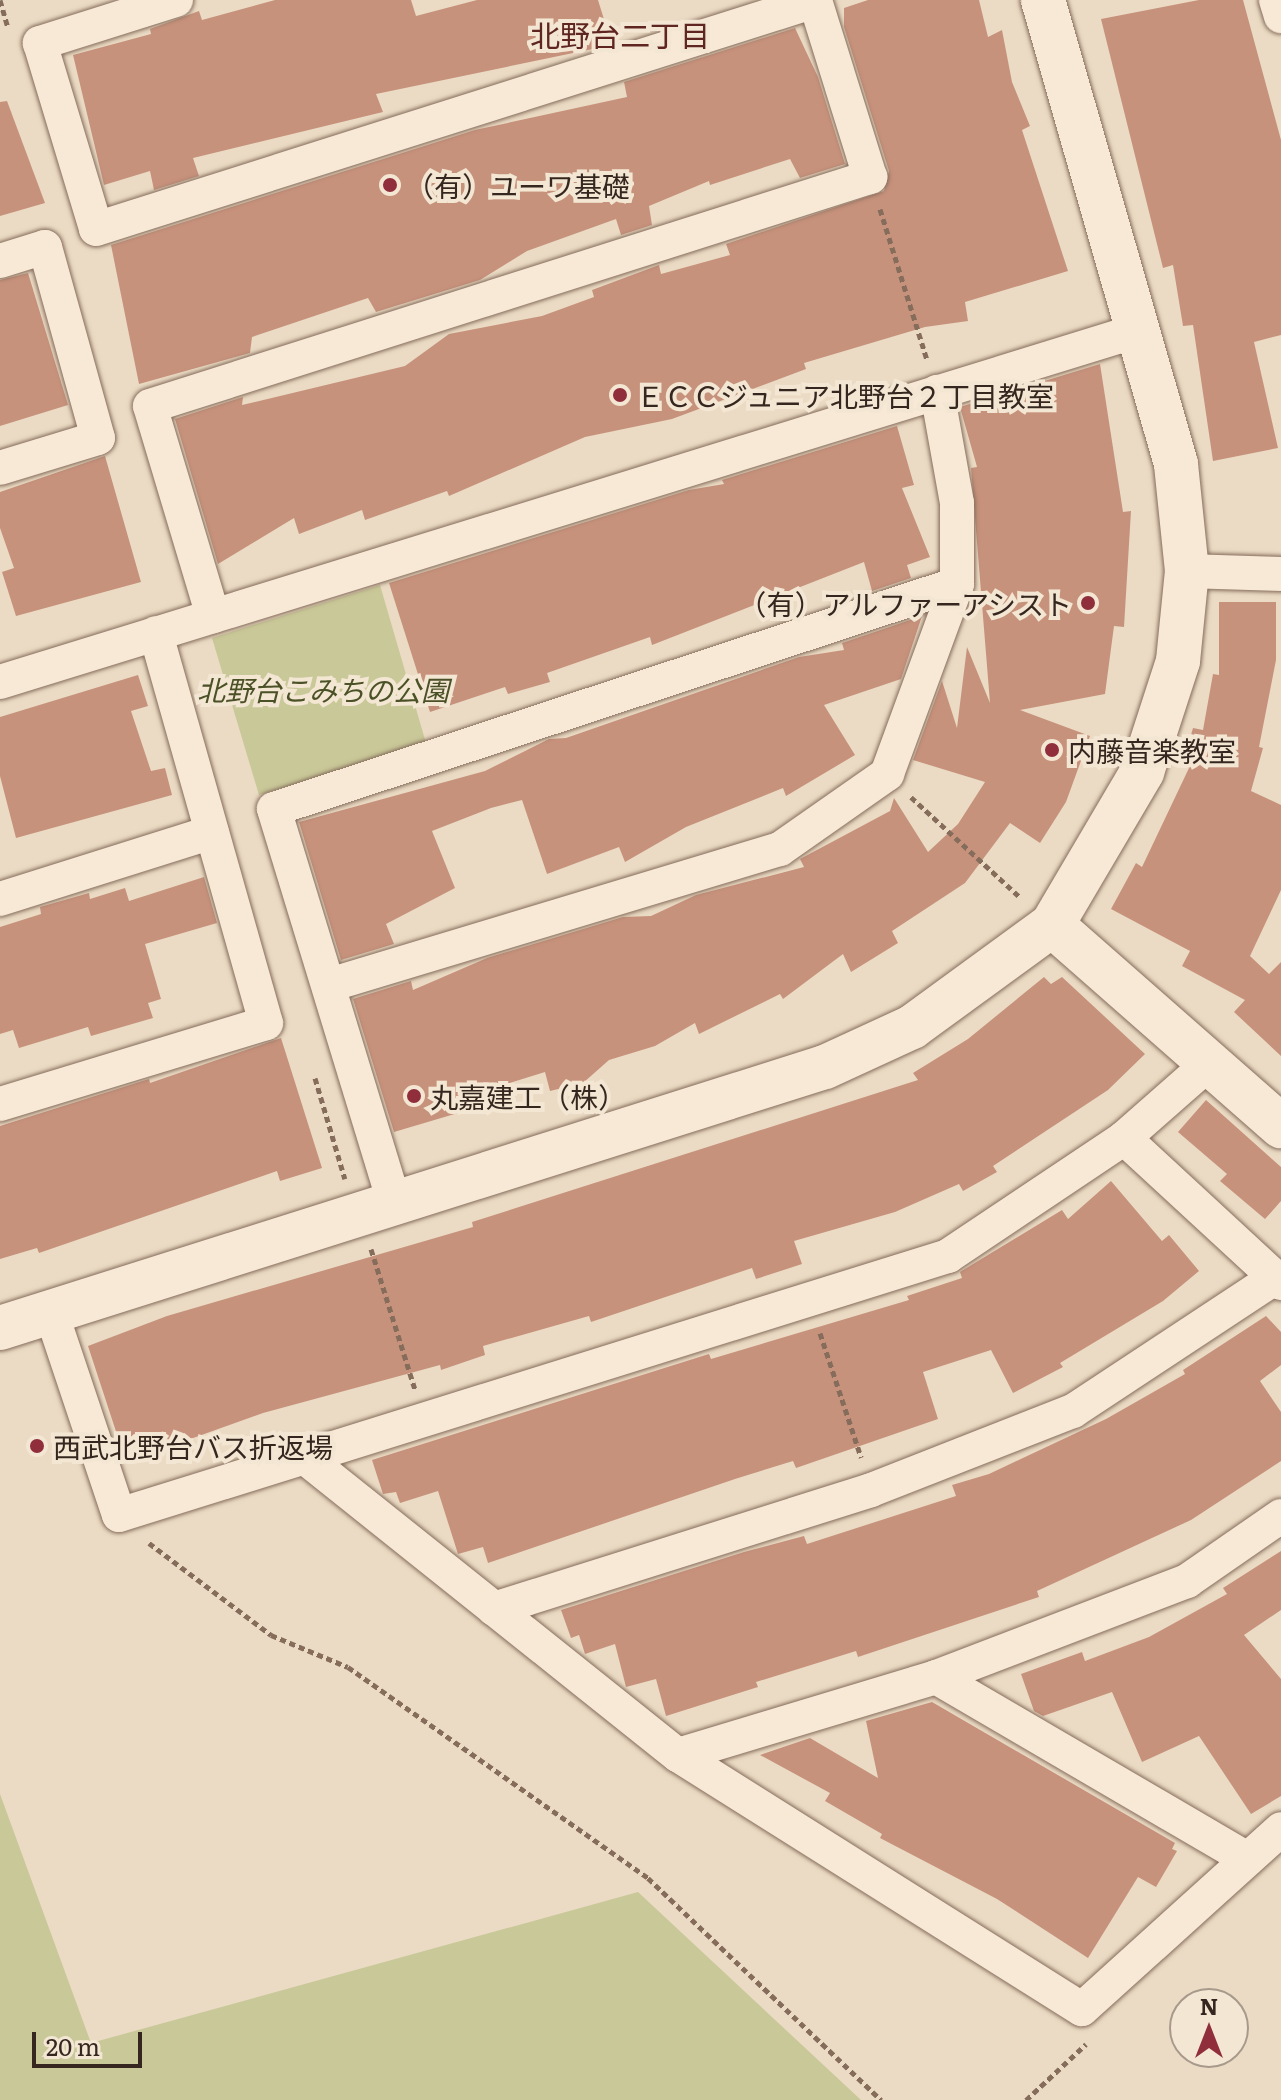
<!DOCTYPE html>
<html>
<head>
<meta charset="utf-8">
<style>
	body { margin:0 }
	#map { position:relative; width:1281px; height:2100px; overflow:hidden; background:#ebdbc4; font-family:Literata,"Noto Sans JP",serif }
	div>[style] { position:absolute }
	.green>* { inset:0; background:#c9c898 }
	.building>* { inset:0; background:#c7927c }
	.path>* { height:5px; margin-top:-2.5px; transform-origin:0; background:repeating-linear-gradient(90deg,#856c5b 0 6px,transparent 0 10px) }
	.roads { filter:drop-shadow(0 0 2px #856c5b) drop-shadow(0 0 2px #856c5b) }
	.minor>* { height:34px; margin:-17px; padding:0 17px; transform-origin:17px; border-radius:17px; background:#f7e9d6 }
	.tertiary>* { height:44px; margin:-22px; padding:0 22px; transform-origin:22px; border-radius:22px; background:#f7e9d6 }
	.dots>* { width:22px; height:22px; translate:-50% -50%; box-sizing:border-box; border:4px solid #f3e6d3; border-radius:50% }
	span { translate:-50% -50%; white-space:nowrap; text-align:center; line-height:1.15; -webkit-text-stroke:8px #f3e6d3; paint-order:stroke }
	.poi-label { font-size:28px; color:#35271f }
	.left { translate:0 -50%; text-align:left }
	.right { translate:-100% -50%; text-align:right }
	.park-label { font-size:28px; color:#4b5126; font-style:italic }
	.neighbourhood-label { font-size:30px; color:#5f2621 }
	.north { position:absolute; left:1169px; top:1988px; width:80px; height:80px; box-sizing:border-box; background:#f3e6d3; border:2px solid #a79a8b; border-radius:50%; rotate:0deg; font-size:22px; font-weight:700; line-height:32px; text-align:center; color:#35271f }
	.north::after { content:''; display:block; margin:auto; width:28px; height:36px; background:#902f3b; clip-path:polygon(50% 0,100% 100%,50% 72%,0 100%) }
	.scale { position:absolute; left:32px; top:2032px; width:110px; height:36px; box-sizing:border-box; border:4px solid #35271f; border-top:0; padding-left:10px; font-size:24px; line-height:28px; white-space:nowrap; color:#35271f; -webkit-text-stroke:6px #f3e6d3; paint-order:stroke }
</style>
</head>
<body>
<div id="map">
	<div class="green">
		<div style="clip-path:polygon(380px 585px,426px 743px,259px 795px,212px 638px)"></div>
		<div style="clip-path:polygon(0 1794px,91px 2043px,638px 1892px,861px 2100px,0 2100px)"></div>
	</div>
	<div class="building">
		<div style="clip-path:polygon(275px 0,411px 0,416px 16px,477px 0,598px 0,612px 45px,376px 94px,383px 112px,193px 158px,199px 176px,154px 190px,150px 171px,104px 185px,73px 55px,151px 34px,150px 29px,199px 11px,202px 20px)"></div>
		<div style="clip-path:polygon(868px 0,979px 0,988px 37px,1002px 30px,1012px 82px,1030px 126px,1022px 130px,1068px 271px,965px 302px,968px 321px,925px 327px,804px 363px,806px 369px,672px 419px,585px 437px,449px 496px,447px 491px,365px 520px,362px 510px,299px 534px,294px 518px,218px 564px,175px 419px,243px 397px,242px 405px,405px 366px,449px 334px,542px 316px,594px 297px,592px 290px,659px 265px,661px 274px,730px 255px,726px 244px,884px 191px,889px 171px,844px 27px,844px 8px)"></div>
		<div style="clip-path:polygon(1199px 0,1243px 0,1281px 140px,1281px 335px,1254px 342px,1278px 448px,1213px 461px,1193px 325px,1183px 326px,1173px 265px,1163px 268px,1101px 19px)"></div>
		<div style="clip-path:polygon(795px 28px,818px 77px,845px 164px,800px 178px,790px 159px,710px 185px,709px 181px,649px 206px,652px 225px,621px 235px,616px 219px,527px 251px,480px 280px,376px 312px,368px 298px,252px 337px,250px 353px,139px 384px,111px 245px,475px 130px,627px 97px,624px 82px)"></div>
		<div style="clip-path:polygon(7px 101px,45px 203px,0 216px,0 102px)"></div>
		<div style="clip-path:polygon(28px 273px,68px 405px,0 426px,0 280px)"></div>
		<div style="clip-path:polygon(1100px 364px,1123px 512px,1131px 511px,1124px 627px,1114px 626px,1105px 694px,1020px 710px,1090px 736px,1066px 802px,1040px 843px,1010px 823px,965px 883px,892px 931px,898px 943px,851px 972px,843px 954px,783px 999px,780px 994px,699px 1034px,695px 1023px,655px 1046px,609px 1060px,583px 1083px,550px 1091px,545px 1072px,454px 1100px,458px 1113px,394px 1132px,353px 999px,411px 981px,413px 990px,487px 958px,623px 917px,651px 916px,696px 895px,804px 867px,800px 859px,890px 811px,894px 798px,928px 852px,958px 824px,985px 782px,913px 760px,942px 681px,957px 728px,967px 647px,990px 703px,971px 468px,977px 467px,960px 407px)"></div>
		<div style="clip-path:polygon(897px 426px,914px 485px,902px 488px,930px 557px,907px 565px,911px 578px,872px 591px,864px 562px,652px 645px,650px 637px,547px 673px,550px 682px,508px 694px,505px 687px,430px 712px,389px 583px,689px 490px,724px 484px,722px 480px)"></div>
		<div style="clip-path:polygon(105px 456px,141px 582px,16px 616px,2px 572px,14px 568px,0 528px,0 492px)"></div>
		<div style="clip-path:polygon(1219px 602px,1276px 602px,1276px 660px,1259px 747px,1263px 748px,1251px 791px,1281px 805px,1281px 890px,1250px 956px,1269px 974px,1281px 962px,1281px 1056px,1234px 1012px,1245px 1000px,1182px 966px,1190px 951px,1111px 909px,1136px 863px,1142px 867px,1189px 768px,1182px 766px,1193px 728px,1203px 730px,1213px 674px,1219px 675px)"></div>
		<div style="clip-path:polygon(922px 616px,901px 679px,824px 705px,855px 755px,786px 796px,783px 788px,686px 827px,625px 862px,619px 847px,547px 874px,522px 800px,491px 808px,432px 831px,455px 888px,386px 924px,394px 944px,341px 960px,299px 822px,485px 771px,549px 739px,566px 738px,799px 657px,844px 650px,842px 643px)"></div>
		<div style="clip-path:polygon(138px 675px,148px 706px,131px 711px,151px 771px,165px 768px,172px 795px,16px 838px,0 776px,0 717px)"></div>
		<div style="clip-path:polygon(204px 877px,217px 923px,145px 944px,161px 999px,148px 1003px,153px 1018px,91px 1036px,88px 1027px,19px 1048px,13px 1030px,0 1034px,0 927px,41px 914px,40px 907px,89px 893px,90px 899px,125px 888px,129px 901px)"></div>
		<div style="clip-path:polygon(1044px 977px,1051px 984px,1062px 977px,1145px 1054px,1108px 1090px,993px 1166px,997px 1172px,963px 1191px,959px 1184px,895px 1212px,794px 1241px,802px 1264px,756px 1279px,752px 1268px,591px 1322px,589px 1316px,483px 1346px,485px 1355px,441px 1370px,440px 1365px,263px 1413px,126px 1462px,88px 1346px,167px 1316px,473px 1227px,472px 1222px,918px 1080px,913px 1073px,968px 1039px)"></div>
		<div style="clip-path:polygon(281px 1038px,322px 1168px,280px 1181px,277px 1171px,39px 1253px,37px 1248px,0 1259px,0 1126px,149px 1079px,150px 1083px)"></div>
		<div style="clip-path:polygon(1206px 1100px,1281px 1167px,1281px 1201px,1265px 1219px,1220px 1181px,1227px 1174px,1178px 1132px)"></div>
		<div style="clip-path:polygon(1111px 1181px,1162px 1241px,1169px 1235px,1199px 1271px,1163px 1301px,1060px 1363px,1063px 1367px,1013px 1393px,991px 1350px,923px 1372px,938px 1419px,796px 1468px,793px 1461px,735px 1479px,488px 1563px,483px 1547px,458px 1554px,438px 1491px,400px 1503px,396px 1492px,383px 1494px,372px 1460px,709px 1354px,711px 1359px,909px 1300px,907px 1296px,962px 1278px,960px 1272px,1062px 1210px,1068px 1219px)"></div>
		<div style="clip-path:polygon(1266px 1316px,1281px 1332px,1281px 1365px,1260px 1381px,1281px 1412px,1281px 1461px,1191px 1520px,1037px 1591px,1039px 1597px,858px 1657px,856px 1651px,756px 1682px,758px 1687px,666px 1716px,656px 1679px,626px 1687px,615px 1644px,585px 1654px,579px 1635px,571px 1638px,561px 1610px,744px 1552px,804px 1536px,807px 1544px,956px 1496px,952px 1485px,989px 1474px,1106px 1419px,1185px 1374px,1183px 1370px)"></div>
		<div style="clip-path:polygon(1281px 1551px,1281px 1610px,1244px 1635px,1281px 1679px,1281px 1796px,1251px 1814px,1199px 1736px,1142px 1762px,1112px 1692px,1043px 1716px,1034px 1711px,1021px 1674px,1082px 1652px,1085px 1661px,1149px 1637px,1227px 1594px,1223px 1588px)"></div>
		<div style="clip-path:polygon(932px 1702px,1175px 1843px,1172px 1849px,1177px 1851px,1156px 1887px,1138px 1877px,1088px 1958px,997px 1899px,880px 1838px,882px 1834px,825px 1801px,830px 1793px,760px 1755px,810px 1738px,878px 1778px,866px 1721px)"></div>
	</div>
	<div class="path">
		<div style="left:0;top:0;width:29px;rotate:74deg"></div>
		<div style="left:880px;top:209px;width:158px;rotate:72.7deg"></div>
		<div style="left:911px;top:797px;width:149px;rotate:42.6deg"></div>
		<div style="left:315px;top:1078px;width:105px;rotate:73.5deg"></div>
		<div style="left:371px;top:1249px;width:147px;rotate:72.6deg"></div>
		<div style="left:820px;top:1333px;width:131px;rotate:71.7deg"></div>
		<div style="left:149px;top:1543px;width:153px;rotate:37deg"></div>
		<div style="left:271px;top:1635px;width:83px;rotate:22.6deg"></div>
		<div style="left:348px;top:1667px;width:367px;rotate:35.1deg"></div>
		<div style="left:648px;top:1878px;width:322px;rotate:43.6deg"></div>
		<div style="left:1026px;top:2100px;width:82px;rotate:-43deg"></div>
	</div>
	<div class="roads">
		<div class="minor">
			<div style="left:176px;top:0;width:143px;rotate:162.5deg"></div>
			<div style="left:40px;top:43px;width:194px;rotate:73.2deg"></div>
			<div style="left:96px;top:229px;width:754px;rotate:-17.59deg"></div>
			<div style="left:1276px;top:0;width:17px;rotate:73deg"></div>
			<div style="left:0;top:261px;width:47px;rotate:-17.3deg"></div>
			<div style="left:45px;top:247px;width:198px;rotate:74.5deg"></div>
			<div style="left:98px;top:438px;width:102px;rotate:163deg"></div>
			<div style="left:1187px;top:571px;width:94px;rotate:1.8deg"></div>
			<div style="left:213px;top:616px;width:219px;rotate:-106.7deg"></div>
			<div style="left:150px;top:406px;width:756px;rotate:-17.64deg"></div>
			<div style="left:870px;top:177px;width:185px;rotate:-107.3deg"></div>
			<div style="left:0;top:682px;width:1193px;rotate:-17.16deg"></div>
			<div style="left:0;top:899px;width:222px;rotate:-17.5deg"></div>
			<div style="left:329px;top:985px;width:471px;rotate:-16.8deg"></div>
			<div style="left:780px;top:849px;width:131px;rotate:-35deg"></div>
			<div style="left:887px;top:774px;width:202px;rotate:-69.8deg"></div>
			<div style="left:957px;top:584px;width:81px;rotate:-90deg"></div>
			<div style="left:957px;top:503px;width:113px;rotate:-100.2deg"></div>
			<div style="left:0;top:1104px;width:278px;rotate:-16.9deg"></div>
			<div style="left:266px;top:1023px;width:405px;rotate:-105.8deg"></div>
			<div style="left:1124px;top:1138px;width:111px;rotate:-41.3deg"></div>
			<div style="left:395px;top:1205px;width:414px;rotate:-107deg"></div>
			<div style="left:274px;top:809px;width:719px;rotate:-18.23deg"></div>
			<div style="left:51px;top:1312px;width:214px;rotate:71.5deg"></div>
			<div style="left:119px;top:1515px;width:869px;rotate:-17.35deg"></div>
			<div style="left:948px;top:1256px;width:212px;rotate:-33.8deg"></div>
			<div style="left:1124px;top:1138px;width:214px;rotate:42.7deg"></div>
			<div style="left:303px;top:1456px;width:480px;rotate:38.6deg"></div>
			<div style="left:678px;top:1755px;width:477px;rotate:32.2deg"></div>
			<div style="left:1082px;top:2009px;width:268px;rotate:-42.1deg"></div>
			<div style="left:494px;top:1609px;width:395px;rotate:-17.5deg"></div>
			<div style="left:871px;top:1490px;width:217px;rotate:-21.4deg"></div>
			<div style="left:1073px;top:1411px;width:242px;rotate:-33.4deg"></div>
			<div style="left:936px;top:1677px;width:360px;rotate:30.3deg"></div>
			<div style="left:678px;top:1755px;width:270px;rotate:-16.8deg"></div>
			<div style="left:936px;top:1677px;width:269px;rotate:-20.9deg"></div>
			<div style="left:1187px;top:1581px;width:114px;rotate:-34.7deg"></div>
		</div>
		<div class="tertiary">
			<div style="left:1052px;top:925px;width:305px;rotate:41.3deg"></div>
			<div style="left:0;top:1328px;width:865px;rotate:-17.56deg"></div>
			<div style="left:825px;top:1067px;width:96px;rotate:-24.7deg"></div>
			<div style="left:912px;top:1027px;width:173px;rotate:-36.1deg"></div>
			<div style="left:1052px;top:925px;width:178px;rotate:-59.5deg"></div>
			<div style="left:1142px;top:772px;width:117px;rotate:-72deg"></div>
			<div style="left:1178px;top:661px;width:90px;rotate:-84.3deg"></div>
			<div style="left:1187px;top:571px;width:108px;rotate:-95.9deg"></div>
			<div style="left:1176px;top:464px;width:483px;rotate:-106deg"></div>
		</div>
	</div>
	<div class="dots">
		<div style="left:390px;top:185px;background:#902f3b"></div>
		<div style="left:620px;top:395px;background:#902f3b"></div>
		<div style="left:1088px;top:603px;background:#902f3b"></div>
		<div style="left:1052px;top:750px;background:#902f3b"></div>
		<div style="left:414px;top:1096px;background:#902f3b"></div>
		<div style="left:37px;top:1446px;background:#902f3b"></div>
	</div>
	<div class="poi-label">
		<span class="left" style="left:406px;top:185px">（有）ユーワ基礎</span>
		<span class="left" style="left:636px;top:395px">ＥＣＣジュニア北野台２丁目教室</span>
		<span class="right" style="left:1072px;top:603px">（有）アルファーアシスト</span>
		<span class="left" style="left:1068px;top:750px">内藤音楽教室</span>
		<span class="left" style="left:430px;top:1096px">丸嘉建工（株）</span>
		<span class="left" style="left:53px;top:1446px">西武北野台バス折返場</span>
	</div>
	<div class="park-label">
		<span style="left:323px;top:689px">北野台こみちの公園</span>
	</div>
	<div class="neighbourhood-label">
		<span style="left:620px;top:34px">北野台二丁目</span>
	</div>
	<div class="north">N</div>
	<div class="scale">20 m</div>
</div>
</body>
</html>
